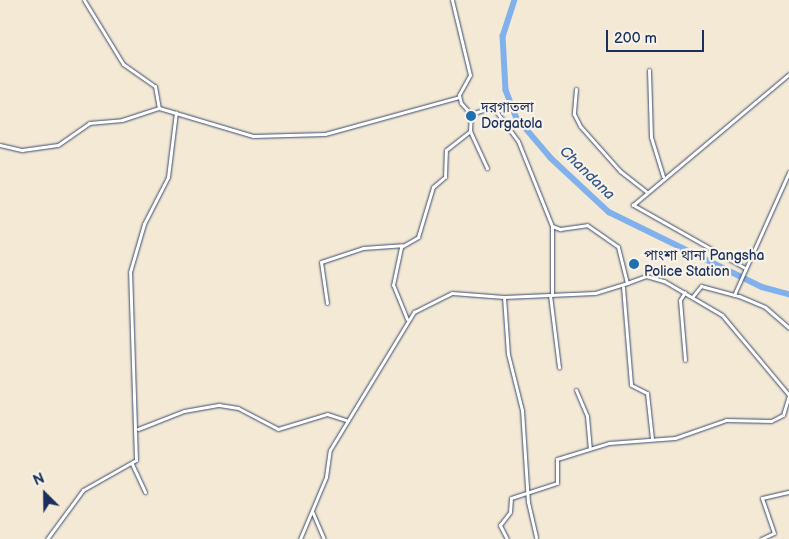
<!DOCTYPE html>
<html>
<head>
<meta charset="utf-8">
<style>
	body { margin:0 }
	#map { position:relative; width:789px; height:539px; overflow:hidden; background:#f3e9d4; font-family:"Balsamiq Sans","Noto Sans Bengali",sans-serif }
	div>[style] { position:absolute }
	.river>* { height:5.5px; margin:-2.75px; padding:0 2.75px; transform-origin:2.75px; border-radius:2.75px; background:#81b1ec }
	.roads { filter:drop-shadow(0 0 1px #3b4b70) drop-shadow(0 0 1px #3b4b70) }
	.minor>* { height:3px; margin:-1.5px; padding:0 1.5px; transform-origin:1.5px; border-radius:1.5px; background:#fff }
	.dots>* { width:14px; height:14px; translate:-50% -50%; box-sizing:border-box; border:2px solid #f7f3e8; border-radius:50% }
	span { translate:-50% -50%; white-space:nowrap; text-align:center; line-height:1.15; -webkit-text-stroke:4.5px #f7f3e8; paint-order:stroke }
	.poi-label { font-size:14px; color:#1b2f5e }
	.left { translate:0 -50%; text-align:left }
	.water-label { font-size:15px; color:#3a5689; font-style:italic }
	.north { position:absolute; left:20px; top:469px; width:50px; height:50px; -webkit-text-stroke:4px #f7f3e8; paint-order:stroke; rotate:337deg; font-size:14px; font-weight:700; line-height:20px; text-align:center; color:#1b2f5e }
	.north::after { content:''; display:block; margin:auto; width:18px; height:22px; background:#1b2f5e; clip-path:polygon(50% 0,100% 100%,50% 72%,0 100%) }
	.scale { position:absolute; left:606px; top:30px; width:98px; height:22px; box-sizing:border-box; border:2px solid #1b2f5e; border-top:0; padding-left:6px; font-size:15px; line-height:18px; white-space:nowrap; color:#1b2f5e; -webkit-text-stroke:4px #f7f3e8; paint-order:stroke }
</style>
</head>
<body>
<div id="map">
	<div class="river">
		<div style="left:515px;top:0;width:38px;rotate:108deg"></div>
		<div style="left:503px;top:36px;width:54px;rotate:86.8deg"></div>
		<div style="left:506px;top:90px;width:30px;rotate:69deg"></div>
		<div style="left:517px;top:118px;width:52px;rotate:49.6deg"></div>
		<div style="left:551px;top:158px;width:79px;rotate:43deg"></div>
		<div style="left:609px;top:212px;width:170px;rotate:26.1deg"></div>
		<div style="left:762px;top:287px;width:28px;rotate:15deg"></div>
	</div>
	<div class="roads">
		<div class="minor">
			<div style="left:84px;top:0;width:75px;rotate:58.6deg"></div>
			<div style="left:123px;top:64px;width:39px;rotate:35deg"></div>
			<div style="left:155px;top:86px;width:22px;rotate:80deg"></div>
			<div style="left:452px;top:0;width:77px;rotate:76.5deg"></div>
			<div style="left:470px;top:75px;width:23px;rotate:119deg"></div>
			<div style="left:459px;top:95px;width:8px;rotate:76deg"></div>
			<div style="left:461px;top:103px;width:15px;rotate:48deg"></div>
			<div style="left:471px;top:114px;width:23px;rotate:-18deg"></div>
			<div style="left:493px;top:107px;width:42px;rotate:53.7deg"></div>
			<div style="left:518px;top:141px;width:92px;rotate:68.2deg"></div>
			<div style="left:552px;top:226px;width:9px;rotate:21deg"></div>
			<div style="left:560px;top:229px;width:27px;rotate:-8deg"></div>
			<div style="left:587px;top:225px;width:38px;rotate:35deg"></div>
			<div style="left:618px;top:247px;width:37px;rotate:76deg"></div>
			<div style="left:627px;top:283px;width:20px;rotate:-20deg"></div>
			<div style="left:646px;top:276px;width:19px;rotate:16deg"></div>
			<div style="left:664px;top:281px;width:67px;rotate:30.4deg"></div>
			<div style="left:722px;top:315px;width:104px;rotate:50.1deg"></div>
			<div style="left:649px;top:70px;width:67px;rotate:88.3deg"></div>
			<div style="left:651px;top:137px;width:41px;rotate:72.9deg"></div>
			<div style="left:576px;top:89px;width:25px;rotate:95deg"></div>
			<div style="left:574px;top:114px;width:13px;rotate:63deg"></div>
			<div style="left:580px;top:126px;width:60px;rotate:48.4deg"></div>
			<div style="left:620px;top:171px;width:33px;rotate:38deg"></div>
			<div style="left:470px;top:131px;width:41px;rotate:65.3deg"></div>
			<div style="left:0;top:145px;width:23px;rotate:13deg"></div>
			<div style="left:22px;top:150px;width:36px;rotate:-8deg"></div>
			<div style="left:58px;top:145px;width:38px;rotate:-35deg"></div>
			<div style="left:89px;top:123px;width:33px;rotate:-5deg"></div>
			<div style="left:122px;top:120px;width:39px;rotate:-18deg"></div>
			<div style="left:159px;top:108px;width:98px;rotate:16.6deg"></div>
			<div style="left:253px;top:136px;width:72px;rotate:-1.6deg"></div>
			<div style="left:325px;top:134px;width:139px;rotate:-15.4deg"></div>
			<div style="left:745px;top:268px;width:129px;rotate:-150.6deg"></div>
			<div style="left:633px;top:205px;width:204px;rotate:-40deg"></div>
			<div style="left:623px;top:287px;width:98px;rotate:85.3deg"></div>
			<div style="left:631px;top:385px;width:18px;rotate:27deg"></div>
			<div style="left:647px;top:393px;width:46px;rotate:83.8deg"></div>
			<div style="left:550px;top:295px;width:73px;rotate:82.9deg"></div>
			<div style="left:552px;top:295px;width:69px;rotate:-90deg"></div>
			<div style="left:734px;top:295px;width:135px;rotate:-65.9deg"></div>
			<div style="left:693px;top:296px;width:13px;rotate:-51deg"></div>
			<div style="left:701px;top:286px;width:39px;rotate:15deg"></div>
			<div style="left:739px;top:296px;width:28px;rotate:23deg"></div>
			<div style="left:765px;top:307px;width:32px;rotate:41deg"></div>
			<div style="left:504px;top:297px;width:57px;rotate:86deg"></div>
			<div style="left:508px;top:354px;width:58px;rotate:76deg"></div>
			<div style="left:522px;top:410px;width:92px;rotate:86.3deg"></div>
			<div style="left:528px;top:502px;width:36px;rotate:77deg"></div>
			<div style="left:327px;top:303px;width:41px;rotate:-98.3deg"></div>
			<div style="left:321px;top:262px;width:44px;rotate:-18.4deg"></div>
			<div style="left:363px;top:248px;width:39px;rotate:-4deg"></div>
			<div style="left:407px;top:319px;width:37px;rotate:-112deg"></div>
			<div style="left:393px;top:285px;width:39px;rotate:-78deg"></div>
			<div style="left:401px;top:247px;width:20px;rotate:-30deg"></div>
			<div style="left:418px;top:237px;width:52px;rotate:-73.3deg"></div>
			<div style="left:433px;top:187px;width:16px;rotate:-40deg"></div>
			<div style="left:445px;top:177px;width:27px;rotate:-88deg"></div>
			<div style="left:446px;top:150px;width:31px;rotate:-38deg"></div>
			<div style="left:470px;top:131px;width:17px;rotate:-87deg"></div>
			<div style="left:685px;top:360px;width:60px;rotate:-94.8deg"></div>
			<div style="left:680px;top:300px;width:9px;rotate:-58deg"></div>
			<div style="left:576px;top:390px;width:28px;rotate:67deg"></div>
			<div style="left:587px;top:416px;width:32px;rotate:85deg"></div>
			<div style="left:138px;top:429px;width:49px;rotate:-21.4deg"></div>
			<div style="left:184px;top:411px;width:36px;rotate:-10deg"></div>
			<div style="left:219px;top:405px;width:19px;rotate:9deg"></div>
			<div style="left:238px;top:408px;width:45px;rotate:27.7deg"></div>
			<div style="left:278px;top:429px;width:51px;rotate:-17deg"></div>
			<div style="left:327px;top:414px;width:20px;rotate:18deg"></div>
			<div style="left:132px;top:464px;width:31px;rotate:65deg"></div>
			<div style="left:312px;top:511px;width:30px;rotate:67deg"></div>
			<div style="left:47px;top:539px;width:61px;rotate:-53.7deg"></div>
			<div style="left:83px;top:490px;width:61px;rotate:-29.5deg"></div>
			<div style="left:136px;top:460px;width:188px;rotate:-91.8deg"></div>
			<div style="left:130px;top:272px;width:50px;rotate:-73.7deg"></div>
			<div style="left:144px;top:224px;width:53px;rotate:-62.9deg"></div>
			<div style="left:168px;top:177px;width:65px;rotate:-83deg"></div>
			<div style="left:300px;top:539px;width:67px;rotate:-67.2deg"></div>
			<div style="left:326px;top:477px;width:27px;rotate:-82deg"></div>
			<div style="left:330px;top:450px;width:162px;rotate:-58.7deg"></div>
			<div style="left:414px;top:312px;width:42px;rotate:-26.6deg"></div>
			<div style="left:452px;top:293px;width:52px;rotate:4.4deg"></div>
			<div style="left:504px;top:297px;width:91px;rotate:-2.5deg"></div>
			<div style="left:595px;top:293px;width:34px;rotate:-17deg"></div>
			<div style="left:507px;top:539px;width:16px;rotate:-117deg"></div>
			<div style="left:500px;top:525px;width:16px;rotate:-52deg"></div>
			<div style="left:510px;top:512px;width:14px;rotate:-86deg"></div>
			<div style="left:511px;top:498px;width:48px;rotate:-18.1deg"></div>
			<div style="left:557px;top:483px;width:24px;rotate:-90deg"></div>
			<div style="left:557px;top:459px;width:54px;rotate:-17.1deg"></div>
			<div style="left:609px;top:443px;width:66px;rotate:-4.3deg"></div>
			<div style="left:675px;top:438px;width:54px;rotate:-19.4deg"></div>
			<div style="left:726px;top:420px;width:45px;rotate:1.3deg"></div>
			<div style="left:771px;top:421px;width:13px;rotate:-27deg"></div>
			<div style="left:783px;top:415px;width:21px;rotate:-73deg"></div>
			<div style="left:761px;top:539px;width:14px;rotate:-25deg"></div>
			<div style="left:774px;top:533px;width:37px;rotate:-109deg"></div>
			<div style="left:762px;top:498px;width:28px;rotate:-13deg"></div>
		</div>
	</div>
	<div class="dots">
		<div style="left:471px;top:116px;background:#1f6fb2"></div>
		<div style="left:634px;top:264px;background:#1f6fb2"></div>
	</div>
	<div class="poi-label">
		<span class="left" style="left:481px;top:116px">দরগাতলা<br>Dorgatola</span>
		<span class="left" style="left:644px;top:264px">পাংশা থানা Pangsha<br>Police Station</span>
	</div>
	<div class="water-label">
		<span style="left:587px;top:173px;rotate:44deg">Chandana</span>
	</div>
	<div class="north">N</div>
	<div class="scale">200 m</div>
</div>
</body>
</html>
